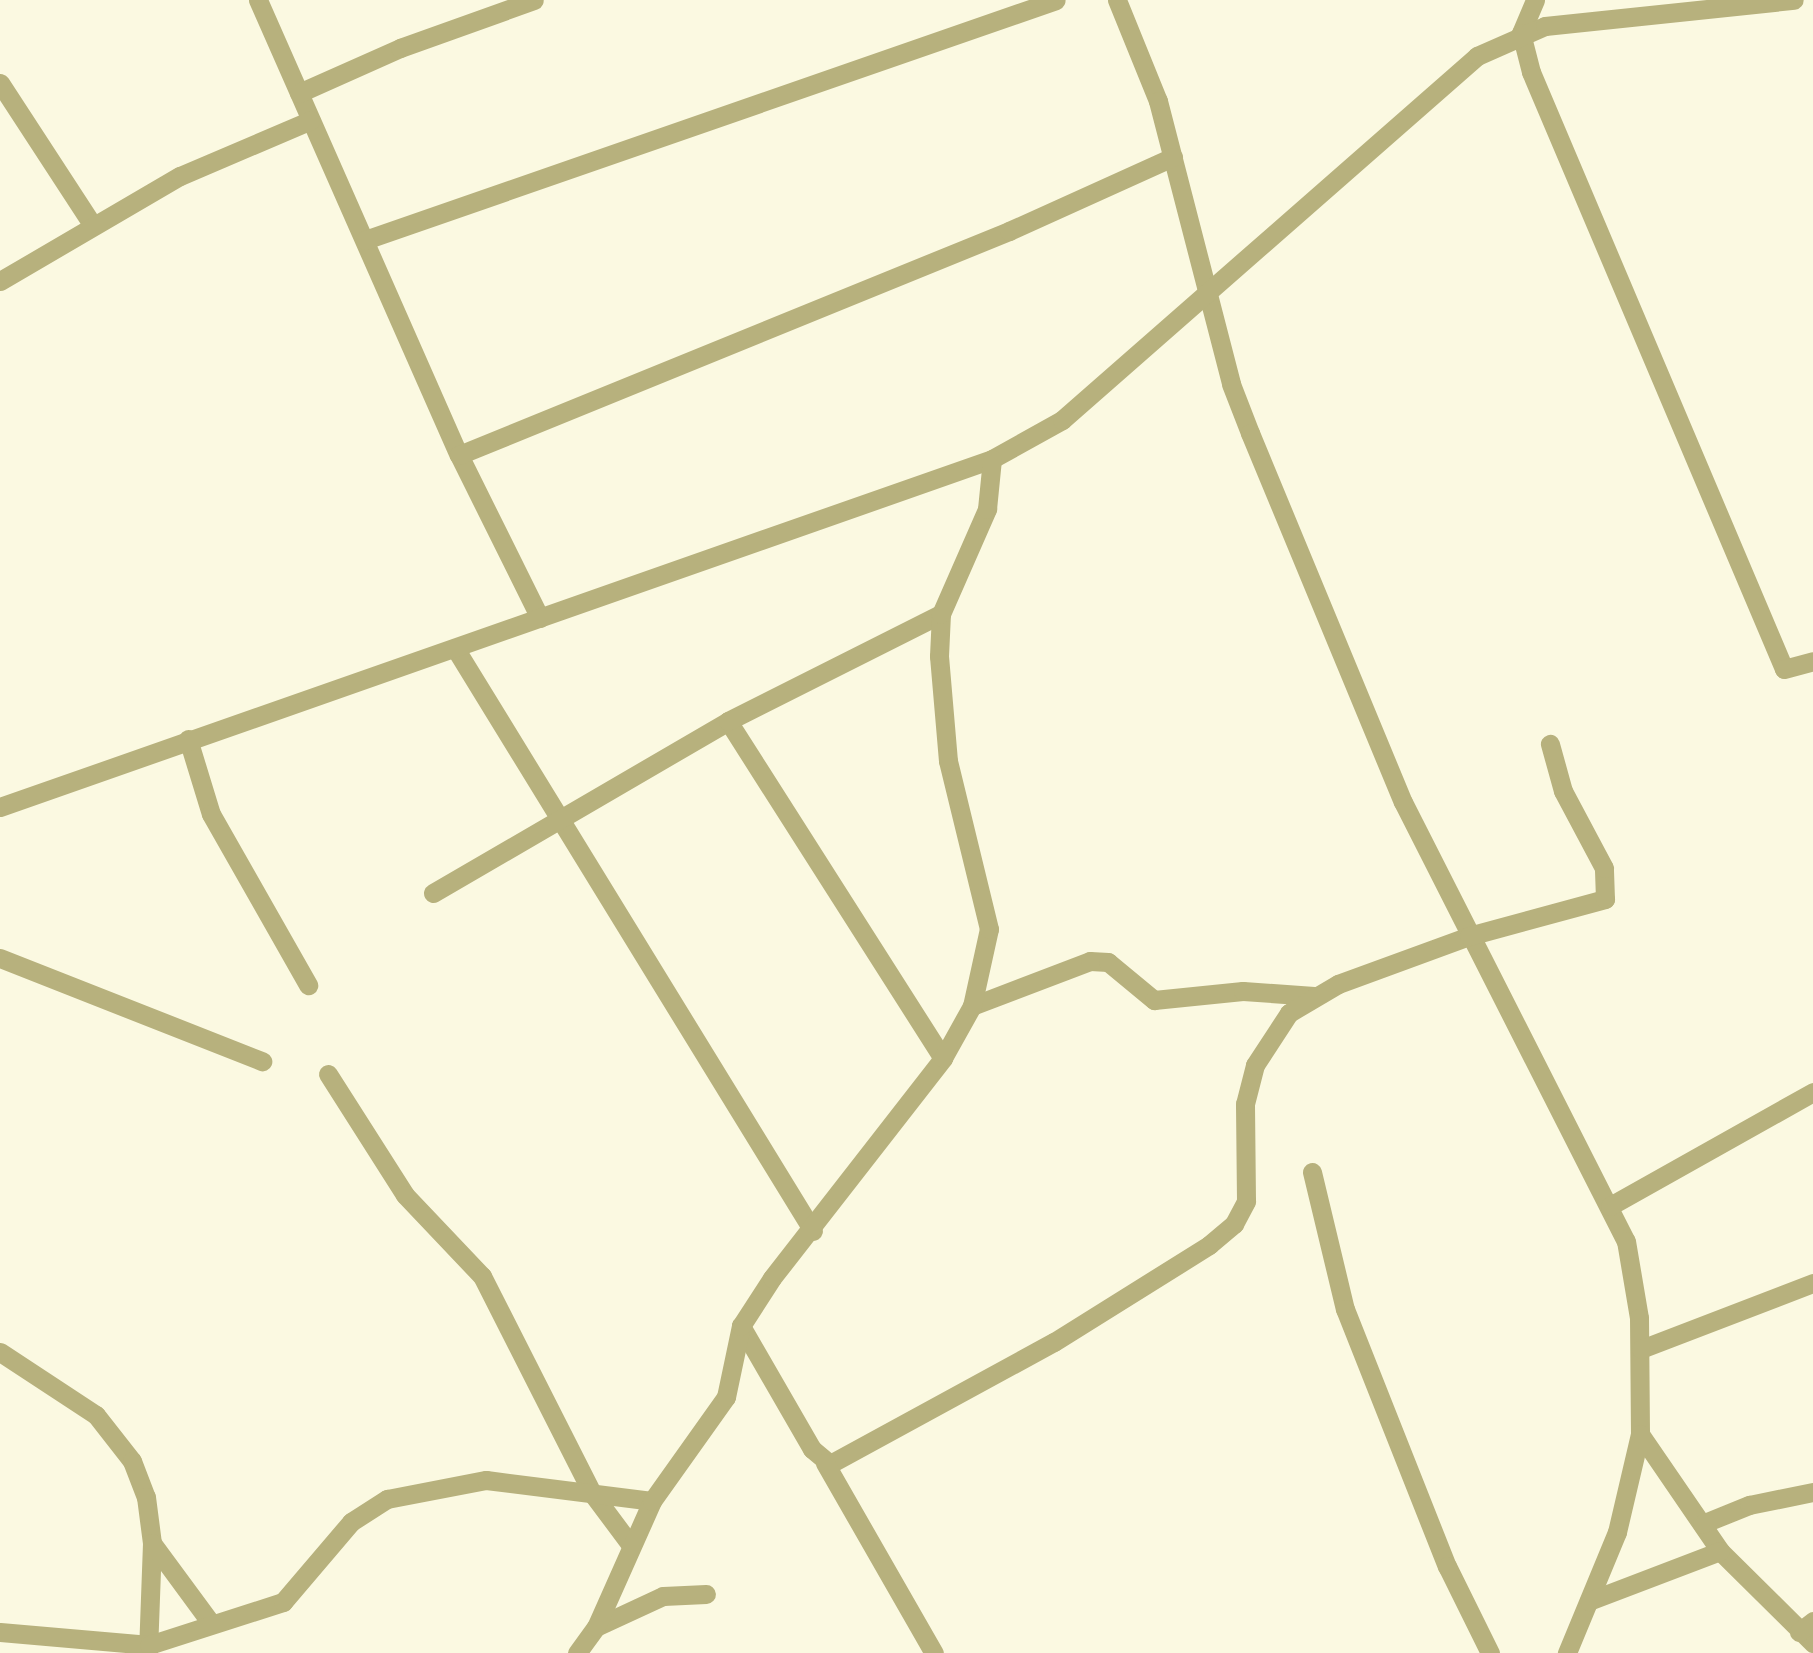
<!DOCTYPE html>
<html>
<head>
<meta charset="utf-8">
<style>
	body { margin:0 }
	#map { position:relative; width:1813px; height:1653px; overflow:hidden; background:#fbf9e1; font-family:Montserrat,sans-serif }
	div>[style] { position:absolute }
	.street>* { height:19px; margin:-9.5px; padding:0 9.5px; transform-origin:9.5px; border-radius:9.5px; background:#b7b17d }
	span { translate:-50% -50%; white-space:nowrap; text-align:center; line-height:1.15; -webkit-text-stroke:7px #fff; paint-order:stroke }
</style>
</head>
<body>
<div id="map">
	<div class="street">
		<div style="left:258px;top:0;width:497px;rotate:66.2deg"></div>
		<div style="left:459px;top:455px;width:182px;rotate:63.6deg"></div>
		<div style="left:1117px;top:0;width:109px;rotate:67.9deg"></div>
		<div style="left:1158px;top:101px;width:292px;rotate:75.5deg"></div>
		<div style="left:1231px;top:384px;width:53px;rotate:68.8deg"></div>
		<div style="left:1250px;top:433px;width:399px;rotate:67.5deg"></div>
		<div style="left:1403px;top:802px;width:492px;rotate:63.1deg"></div>
		<div style="left:1626px;top:1241px;width:78px;rotate:80.4deg"></div>
		<div style="left:1639px;top:1318px;width:116px;rotate:89.5deg"></div>
		<div style="left:1640px;top:1434px;width:101px;rotate:103.2deg"></div>
		<div style="left:1617px;top:1532px;width:131px;rotate:112.5deg"></div>
		<div style="left:1535px;top:0;width:36px;rotate:113deg"></div>
		<div style="left:1521px;top:33px;width:40px;rotate:75.6deg"></div>
		<div style="left:1531px;top:72px;width:648px;rotate:67.03deg"></div>
		<div style="left:1784px;top:669px;width:30px;rotate:-15deg"></div>
		<div style="left:0;top:83px;width:168px;rotate:56.9deg"></div>
		<div style="left:299px;top:93px;width:111px;rotate:-24deg"></div>
		<div style="left:400px;top:48px;width:142px;rotate:-19.7deg"></div>
		<div style="left:365px;top:240px;width:731px;rotate:-19.15deg"></div>
		<div style="left:0;top:281px;width:208px;rotate:-30.3deg"></div>
		<div style="left:180px;top:176px;width:142px;rotate:-23.1deg"></div>
		<div style="left:459px;top:455px;width:594px;rotate:-22.16deg"></div>
		<div style="left:1009px;top:231px;width:180px;rotate:-24.3deg"></div>
		<div style="left:455px;top:648px;width:684px;rotate:58.45deg"></div>
		<div style="left:728px;top:721px;width:400px;rotate:57.5deg"></div>
		<div style="left:188px;top:739px;width:78px;rotate:73deg"></div>
		<div style="left:211px;top:814px;width:197px;rotate:60.4deg"></div>
		<div style="left:0;top:807px;width:1051px;rotate:-19.33deg"></div>
		<div style="left:992px;top:459px;width:80px;rotate:-29.1deg"></div>
		<div style="left:1062px;top:420px;width:552px;rotate:-41.25deg"></div>
		<div style="left:1477px;top:56px;width:74px;rotate:-23.8deg"></div>
		<div style="left:1545px;top:26px;width:250px;rotate:-6deg"></div>
		<div style="left:433px;top:893px;width:341px;rotate:-30.2deg"></div>
		<div style="left:728px;top:721px;width:238px;rotate:-26.7deg"></div>
		<div style="left:0;top:958px;width:282px;rotate:21.5deg"></div>
		<div style="left:972px;top:1006px;width:126px;rotate:-20.9deg"></div>
		<div style="left:1090px;top:961px;width:18px;rotate:3deg"></div>
		<div style="left:1108px;top:962px;width:60px;rotate:39.6deg"></div>
		<div style="left:1154px;top:1000px;width:89px;rotate:-5.8deg"></div>
		<div style="left:1243px;top:991px;width:71px;rotate:4deg"></div>
		<div style="left:328px;top:1074px;width:143px;rotate:57.5deg"></div>
		<div style="left:405px;top:1195px;width:112px;rotate:46.5deg"></div>
		<div style="left:482px;top:1276px;width:243px;rotate:63.1deg"></div>
		<div style="left:592px;top:1493px;width:64px;rotate:53.3deg"></div>
		<div style="left:1312px;top:1172px;width:141px;rotate:76.5deg"></div>
		<div style="left:1345px;top:1309px;width:277px;rotate:68.4deg"></div>
		<div style="left:1447px;top:1566px;width:97px;rotate:63.7deg"></div>
		<div style="left:1610px;top:1206px;width:233px;rotate:-29.3deg"></div>
		<div style="left:741px;top:1326px;width:142px;rotate:60deg"></div>
		<div style="left:812px;top:1449px;width:23px;rotate:40deg"></div>
		<div style="left:830px;top:1464px;width:255px;rotate:-28.6deg"></div>
		<div style="left:1054px;top:1342px;width:183px;rotate:-32deg"></div>
		<div style="left:1209px;top:1245px;width:33px;rotate:-40deg"></div>
		<div style="left:1234px;top:1224px;width:26px;rotate:-62deg"></div>
		<div style="left:1246px;top:1201px;width:97px;rotate:-90.6deg"></div>
		<div style="left:1245px;top:1104px;width:40px;rotate:-75.6deg"></div>
		<div style="left:1255px;top:1065px;width:62px;rotate:-56.8deg"></div>
		<div style="left:1289px;top:1013px;width:57px;rotate:-30.6deg"></div>
		<div style="left:1338px;top:984px;width:140px;rotate:-20.1deg"></div>
		<div style="left:1469px;top:936px;width:141px;rotate:-15.2deg"></div>
		<div style="left:1605px;top:899px;width:31px;rotate:-92deg"></div>
		<div style="left:1604px;top:868px;width:87px;rotate:-118deg"></div>
		<div style="left:1563px;top:791px;width:49px;rotate:-105.5deg"></div>
		<div style="left:1641px;top:1349px;width:184px;rotate:-21deg"></div>
		<div style="left:0;top:1352px;width:115px;rotate:33.3deg"></div>
		<div style="left:96px;top:1415px;width:58px;rotate:52deg"></div>
		<div style="left:132px;top:1461px;width:39px;rotate:69deg"></div>
		<div style="left:146px;top:1497px;width:46px;rotate:82.6deg"></div>
		<div style="left:152px;top:1543px;width:110px;rotate:92.1deg"></div>
		<div style="left:1640px;top:1434px;width:142px;rotate:55.6deg"></div>
		<div style="left:1720px;top:1551px;width:131px;rotate:44.7deg"></div>
		<div style="left:825px;top:1463px;width:219px;rotate:60.2deg"></div>
		<div style="left:1702px;top:1524px;width:51px;rotate:-22deg"></div>
		<div style="left:1749px;top:1505px;width:65px;rotate:-11.5deg"></div>
		<div style="left:152px;top:1543px;width:98px;rotate:53.7deg"></div>
		<div style="left:1589px;top:1601px;width:140px;rotate:-20.9deg"></div>
		<div style="left:596px;top:1627px;width:74px;rotate:-24.8deg"></div>
		<div style="left:663px;top:1596px;width:43px;rotate:-2.7deg"></div>
		<div style="left:0;top:1632px;width:150px;rotate:5deg"></div>
		<div style="left:149px;top:1645px;width:141px;rotate:-17.8deg"></div>
		<div style="left:283px;top:1602px;width:105px;rotate:-49.6deg"></div>
		<div style="left:351px;top:1522px;width:43px;rotate:-32.6deg"></div>
		<div style="left:387px;top:1499px;width:101px;rotate:-10.9deg"></div>
		<div style="left:486px;top:1480px;width:167px;rotate:7.2deg"></div>
		<div style="left:1799px;top:1632px;width:18px;rotate:-38deg"></div>
		<div style="left:577px;top:1653px;width:32px;rotate:-54deg"></div>
		<div style="left:596px;top:1627px;width:138px;rotate:-66deg"></div>
		<div style="left:652px;top:1501px;width:128px;rotate:-54.6deg"></div>
		<div style="left:726px;top:1397px;width:73px;rotate:-78.1deg"></div>
		<div style="left:741px;top:1326px;width:57px;rotate:-57.1deg"></div>
		<div style="left:772px;top:1278px;width:279px;rotate:-52.1deg"></div>
		<div style="left:943px;top:1058px;width:60px;rotate:-60.9deg"></div>
		<div style="left:972px;top:1006px;width:79px;rotate:-77.6deg"></div>
		<div style="left:989px;top:929px;width:173px;rotate:-103.7deg"></div>
		<div style="left:948px;top:761px;width:105px;rotate:-94.9deg"></div>
		<div style="left:939px;top:656px;width:42px;rotate:-87.3deg"></div>
		<div style="left:941px;top:614px;width:115px;rotate:-66.3deg"></div>
		<div style="left:987px;top:509px;width:50px;rotate:-84.3deg"></div>
	</div>
</div>
</body>
</html>
